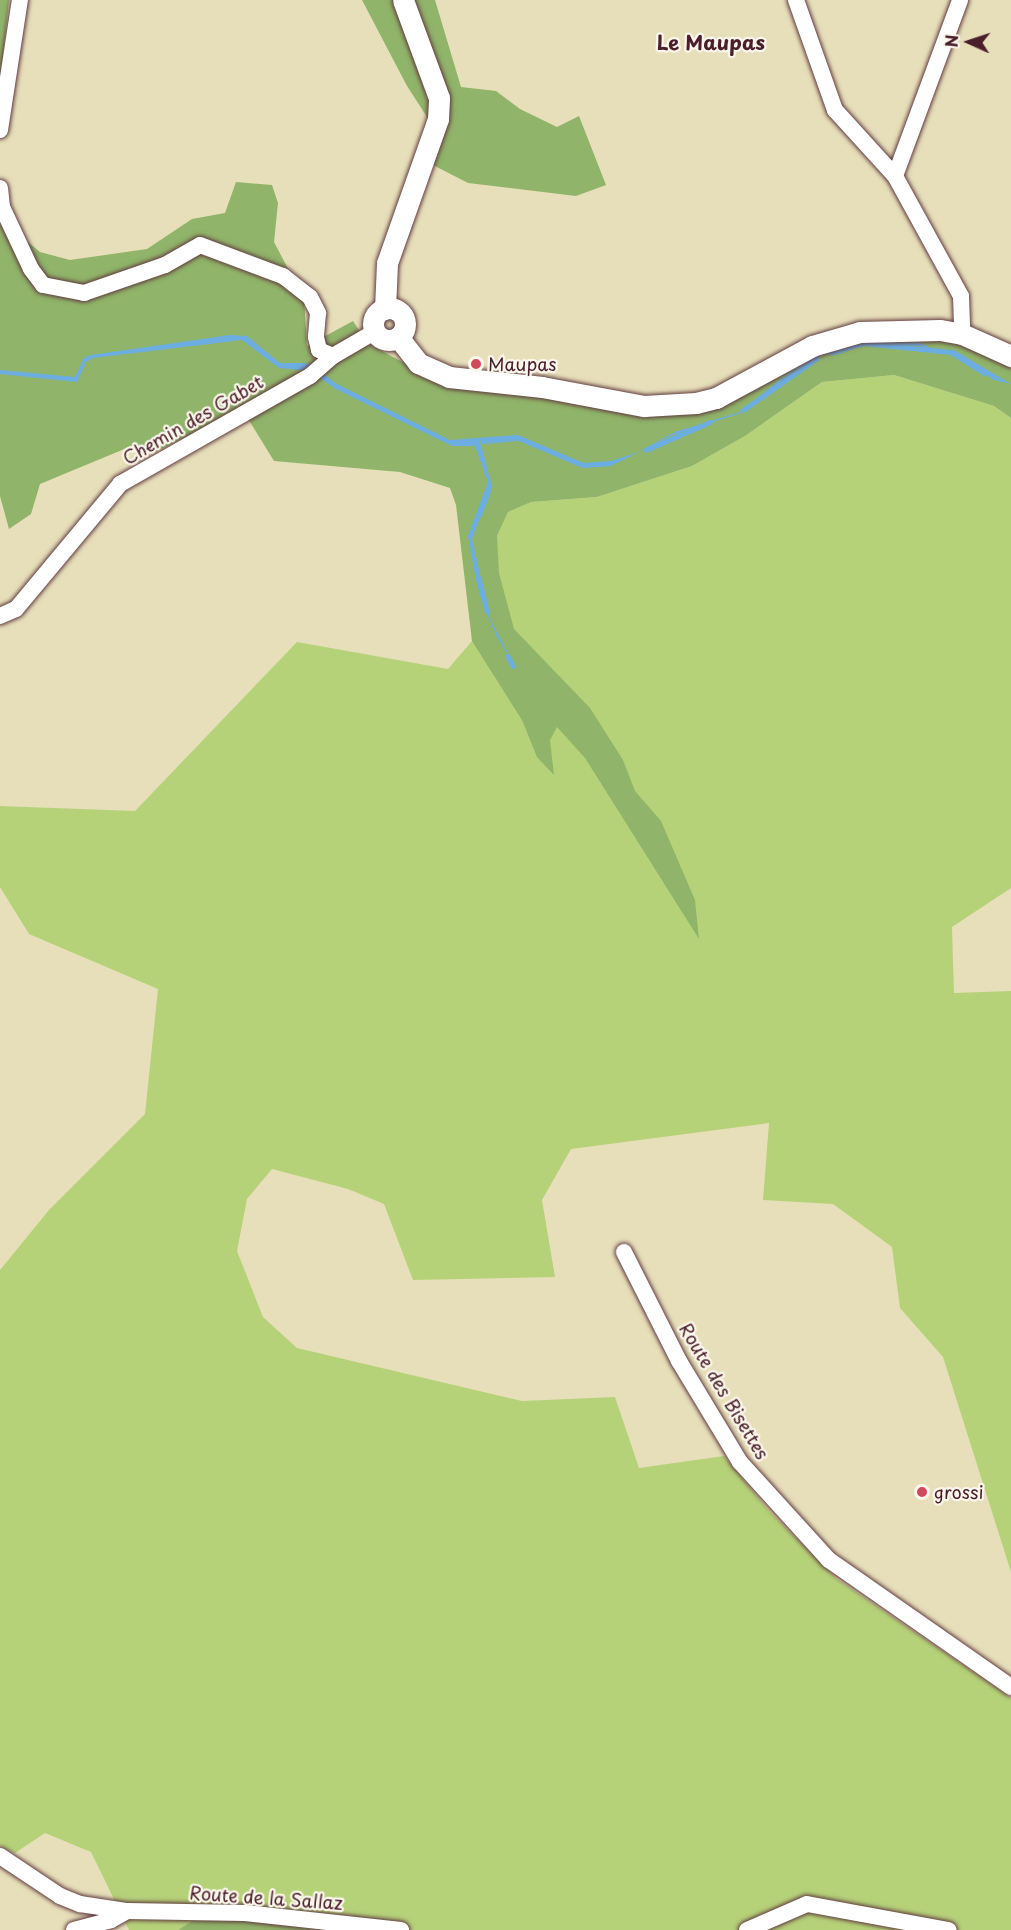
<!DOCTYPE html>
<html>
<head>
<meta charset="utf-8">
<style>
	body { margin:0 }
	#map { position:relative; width:1011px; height:1930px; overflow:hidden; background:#e7dfba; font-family:"Playpen Sans",sans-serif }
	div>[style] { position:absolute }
	.green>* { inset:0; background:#b6d279 }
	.forest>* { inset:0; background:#90b469 }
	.water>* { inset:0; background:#6caee1 }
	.stream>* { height:4.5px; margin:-2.25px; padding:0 2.25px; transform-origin:2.25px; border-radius:2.25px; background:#6caee1 }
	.roads { filter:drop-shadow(0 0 2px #623c40) drop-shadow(0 0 2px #623c40) }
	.minor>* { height:16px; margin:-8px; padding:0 8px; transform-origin:8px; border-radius:8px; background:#fff }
	.tertiary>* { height:21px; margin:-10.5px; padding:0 10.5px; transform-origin:10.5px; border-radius:10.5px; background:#fff }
	.tertiary>.ring { margin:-10.5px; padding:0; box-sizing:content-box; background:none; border:21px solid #fff; border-radius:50% }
	.dots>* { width:16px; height:16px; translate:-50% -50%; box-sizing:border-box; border:3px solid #fbf7ec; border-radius:50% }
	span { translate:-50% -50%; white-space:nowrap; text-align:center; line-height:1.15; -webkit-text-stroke:4.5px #fbf7ec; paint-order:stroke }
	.poi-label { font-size:18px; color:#4a1f2b }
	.left { translate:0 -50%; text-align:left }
	.street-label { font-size:18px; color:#4a1f2b }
	.neighbourhood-label { font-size:20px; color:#4a1f2b; font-weight:700 }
	.north { position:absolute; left:939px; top:12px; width:60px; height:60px; -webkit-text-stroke:4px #fbf7ec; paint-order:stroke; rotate:273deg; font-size:16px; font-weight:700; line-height:24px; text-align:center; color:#4a1f2b }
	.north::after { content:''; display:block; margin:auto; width:21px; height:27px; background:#4a1f2b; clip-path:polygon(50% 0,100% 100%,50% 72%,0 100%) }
</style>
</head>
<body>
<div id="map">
	<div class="green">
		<div style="clip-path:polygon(894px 375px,994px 406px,1011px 418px,1011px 888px,952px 927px,954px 993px,1011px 991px,1011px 1572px,943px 1357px,900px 1308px,892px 1247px,833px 1204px,763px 1200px,769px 1123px,571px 1149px,542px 1200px,555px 1277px,413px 1280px,384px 1204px,348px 1189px,272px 1169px,247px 1199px,237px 1251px,263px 1317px,297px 1348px,522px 1401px,615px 1397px,639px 1468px,724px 1456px,769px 1511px,837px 1579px,1011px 1698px,1011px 1930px,343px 1930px,192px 1921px,178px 1930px,129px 1930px,91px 1852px,45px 1833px,15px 1853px,0 1846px,0 1270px,49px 1210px,145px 1114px,158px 989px,29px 934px,0 887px,0 806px,135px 811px,297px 642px,448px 669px,472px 641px,497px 536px,508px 512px,531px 502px,597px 497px,692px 466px,745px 436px,822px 382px)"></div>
	</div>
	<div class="forest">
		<div style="clip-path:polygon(0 0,9px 0,0 82px)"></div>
		<div style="clip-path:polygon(362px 0,435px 0,461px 87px,496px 91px,520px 109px,557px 127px,579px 116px,606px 185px,576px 196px,468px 183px,433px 165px,442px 140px,407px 86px)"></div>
		<div style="clip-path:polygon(236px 182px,272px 185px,278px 203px,274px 242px,304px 299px,307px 346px,353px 321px,368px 344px,443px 383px,692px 411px,798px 351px,910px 330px,1011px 358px,1011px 418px,994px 406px,894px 375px,822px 382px,745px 436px,692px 466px,597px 497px,531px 502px,508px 512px,497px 536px,499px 573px,514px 629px,590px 708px,623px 760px,635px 791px,661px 821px,695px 900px,699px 939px,585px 758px,557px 727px,550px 740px,554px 775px,537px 757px,522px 720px,472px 641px,456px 505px,450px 488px,400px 472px,274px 461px,250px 422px,237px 412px,153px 453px,134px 445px,40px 484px,31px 514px,9px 529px,0 496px,0 219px,40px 252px,70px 260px,147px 249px,192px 219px,225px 213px)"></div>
		<div style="clip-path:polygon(226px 1919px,343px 1930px,178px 1930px,192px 1921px)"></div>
	</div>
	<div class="water">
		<div style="clip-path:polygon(230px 335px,247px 336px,280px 363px,305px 363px,316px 367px,335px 383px,450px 440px,518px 435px,583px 463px,601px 464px,636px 453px,675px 432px,740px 412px,796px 367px,823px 351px,837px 354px,865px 342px,921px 343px,938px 352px,954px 350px,1011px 384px,994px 380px,953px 352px,937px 354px,921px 346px,865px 344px,837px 355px,824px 354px,796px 369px,741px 413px,673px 435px,617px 463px,601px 467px,584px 465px,520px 438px,480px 441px,492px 486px,472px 539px,490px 619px,515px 666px,497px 637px,482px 602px,476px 580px,468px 536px,488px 482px,475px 446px,452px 446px,336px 389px,310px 371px,279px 368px,242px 340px,93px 358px,86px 362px,77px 382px,0 374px,0 370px,75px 377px,84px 358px,91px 355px)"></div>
	</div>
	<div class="stream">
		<div style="left:829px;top:352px;width:36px;rotate:-14deg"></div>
		<div style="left:864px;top:343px;width:87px;rotate:5.9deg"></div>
		<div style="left:951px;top:352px;width:40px;rotate:32deg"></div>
		<div style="left:743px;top:410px;width:90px;rotate:-35.1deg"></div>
		<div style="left:483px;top:441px;width:36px;rotate:-5deg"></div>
		<div style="left:519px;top:438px;width:69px;rotate:22.9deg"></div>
		<div style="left:583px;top:465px;width:27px;rotate:-4deg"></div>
		<div style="left:646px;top:450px;width:70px;rotate:-23.6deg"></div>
		<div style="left:479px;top:515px;width:25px;rotate:-69deg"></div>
		<div style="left:479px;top:578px;width:34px;rotate:76deg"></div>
		<div style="left:508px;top:656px;width:11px;rotate:63deg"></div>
	</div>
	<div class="roads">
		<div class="minor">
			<div style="left:796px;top:0;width:117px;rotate:70.5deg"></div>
			<div style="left:835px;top:110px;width:89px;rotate:47.7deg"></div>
			<div style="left:895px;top:176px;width:137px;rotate:61.2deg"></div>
			<div style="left:961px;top:296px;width:38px;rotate:88deg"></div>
			<div style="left:0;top:130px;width:132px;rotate:-81.3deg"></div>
			<div style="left:895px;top:176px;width:188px;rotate:-69.7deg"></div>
			<div style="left:0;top:188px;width:19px;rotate:84deg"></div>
			<div style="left:2px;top:207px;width:68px;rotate:64.9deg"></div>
			<div style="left:31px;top:269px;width:20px;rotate:53deg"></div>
			<div style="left:43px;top:285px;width:42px;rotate:11deg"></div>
			<div style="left:84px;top:293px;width:86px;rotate:-19.1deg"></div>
			<div style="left:165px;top:265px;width:40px;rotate:-29.7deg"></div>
			<div style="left:200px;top:245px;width:89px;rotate:20.5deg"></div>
			<div style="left:283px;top:276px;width:34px;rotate:38deg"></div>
			<div style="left:310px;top:297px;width:18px;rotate:63deg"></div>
			<div style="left:318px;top:313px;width:24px;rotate:95deg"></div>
			<div style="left:316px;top:337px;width:13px;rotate:77deg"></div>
			<div style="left:319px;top:350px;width:15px;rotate:23deg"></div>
			<div style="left:0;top:616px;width:17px;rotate:-24deg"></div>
			<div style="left:16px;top:609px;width:163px;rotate:-50.2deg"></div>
			<div style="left:120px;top:484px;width:219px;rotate:-29.6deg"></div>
			<div style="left:310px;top:376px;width:30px;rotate:-41deg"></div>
			<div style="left:333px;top:356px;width:50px;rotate:-30.2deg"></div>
			<div style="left:624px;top:1252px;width:122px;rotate:63.2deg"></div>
			<div style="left:679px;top:1361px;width:118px;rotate:58.9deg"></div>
			<div style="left:740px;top:1462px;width:132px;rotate:47.8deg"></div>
			<div style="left:829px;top:1560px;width:222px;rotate:34.9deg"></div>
			<div style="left:0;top:1856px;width:72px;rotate:33.7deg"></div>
			<div style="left:60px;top:1896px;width:22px;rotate:22deg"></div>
			<div style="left:80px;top:1904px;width:48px;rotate:8.5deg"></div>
			<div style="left:127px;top:1911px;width:118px;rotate:1deg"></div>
			<div style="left:245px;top:1913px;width:157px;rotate:6.2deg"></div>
			<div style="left:74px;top:1930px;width:38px;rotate:-15deg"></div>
			<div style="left:111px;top:1920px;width:18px;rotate:-29deg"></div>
			<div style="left:747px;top:1930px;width:65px;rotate:-23.4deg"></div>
			<div style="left:807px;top:1904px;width:144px;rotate:10.4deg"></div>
		</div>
		<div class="tertiary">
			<div class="ring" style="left:373px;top:308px;width:11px;height:11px"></div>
			<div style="left:385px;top:309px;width:46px;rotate:-87.5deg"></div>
			<div style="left:387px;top:263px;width:153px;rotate:-70.5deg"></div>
			<div style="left:438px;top:119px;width:21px;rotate:-87deg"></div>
			<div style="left:439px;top:98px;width:104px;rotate:-110.2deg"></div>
			<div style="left:398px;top:337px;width:33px;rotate:52deg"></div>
			<div style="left:418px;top:363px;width:34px;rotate:24deg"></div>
			<div style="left:449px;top:377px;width:94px;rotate:6.1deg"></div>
			<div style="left:542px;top:387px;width:104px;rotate:10.6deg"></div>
			<div style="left:644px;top:406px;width:52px;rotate:-3.3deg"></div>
			<div style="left:696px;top:403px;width:21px;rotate:-14deg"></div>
			<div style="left:716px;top:398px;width:109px;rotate:-28.4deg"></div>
			<div style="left:812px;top:346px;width:50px;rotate:-16.3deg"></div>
			<div style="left:860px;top:332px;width:80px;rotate:-1.4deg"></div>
			<div style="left:940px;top:330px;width:22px;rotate:10deg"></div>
			<div style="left:962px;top:334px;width:54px;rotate:24.2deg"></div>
		</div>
	</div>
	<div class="dots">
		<div style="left:476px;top:364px;background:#d1495b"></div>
		<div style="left:922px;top:1492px;background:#d1495b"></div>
	</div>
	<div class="poi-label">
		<span class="left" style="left:488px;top:364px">Maupas</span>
		<span class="left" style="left:934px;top:1492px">grossi</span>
	</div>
	<div class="street-label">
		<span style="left:193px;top:420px;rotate:-30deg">Chemin des Gabet</span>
		<span style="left:724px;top:1391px;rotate:59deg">Route des Bisettes</span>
		<span style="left:266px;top:1898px;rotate:4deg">Route de la Sallaz</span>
	</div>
	<div class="neighbourhood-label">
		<span style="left:711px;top:42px">Le Maupas</span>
	</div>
	<div class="north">N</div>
</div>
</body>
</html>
